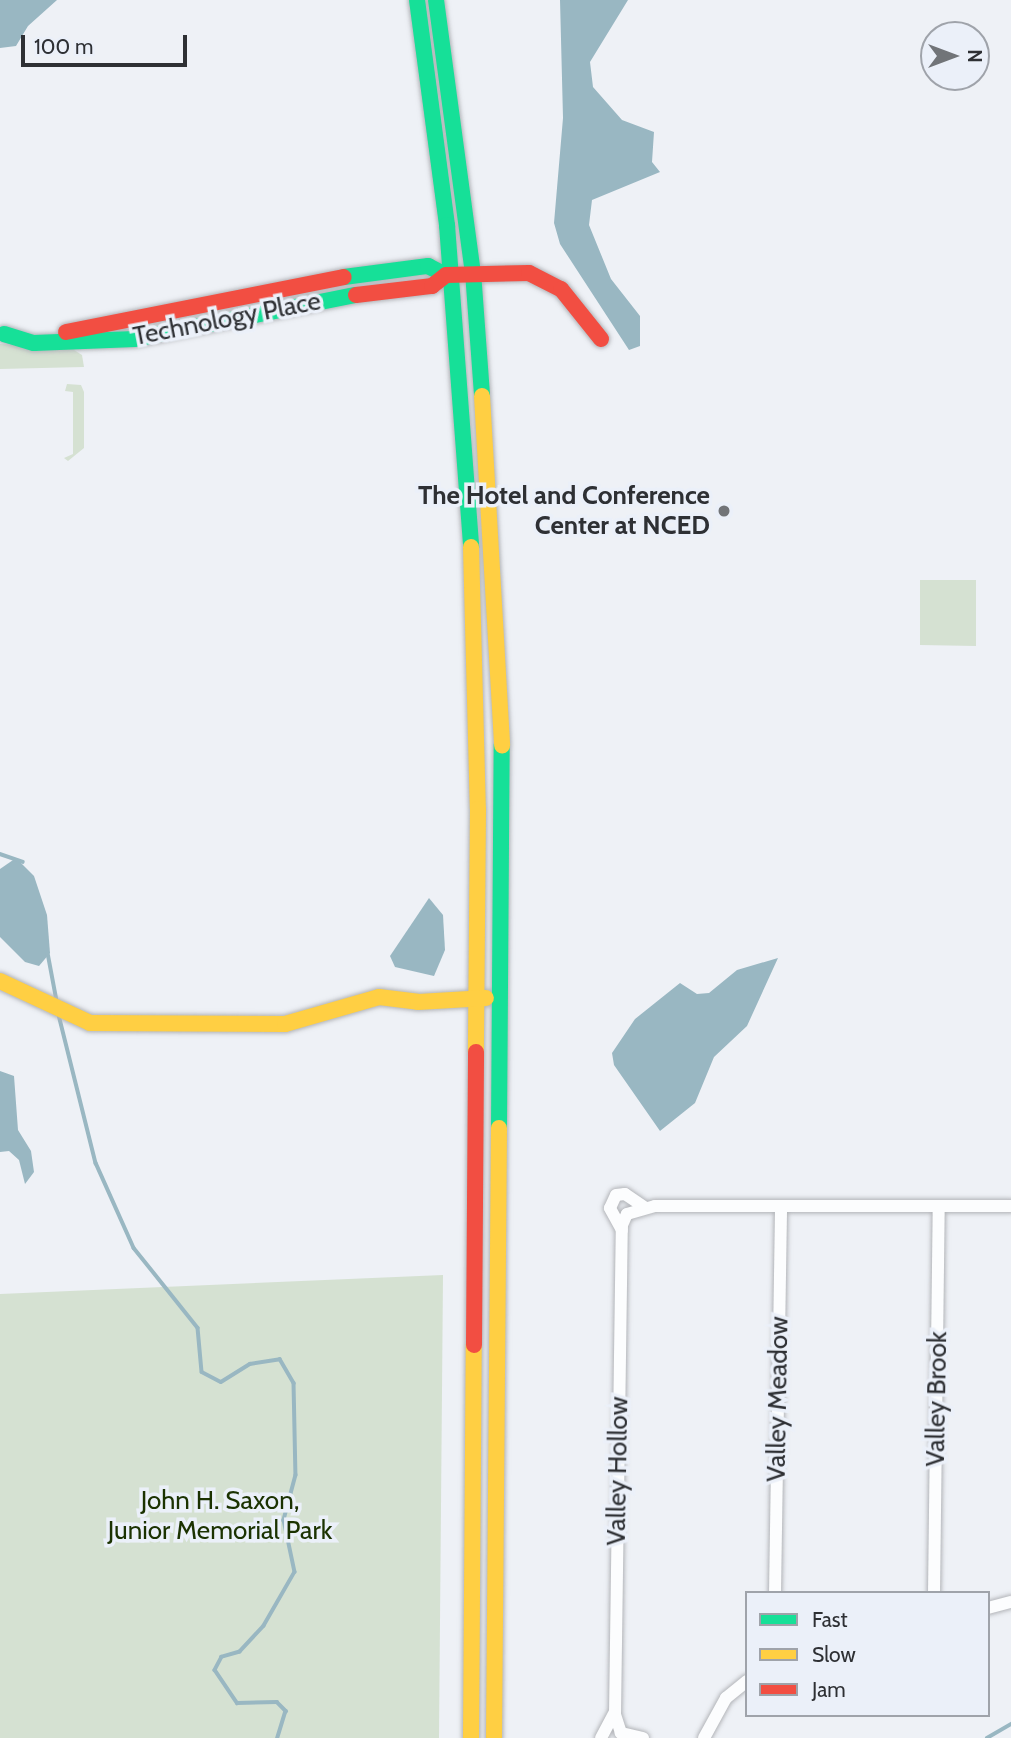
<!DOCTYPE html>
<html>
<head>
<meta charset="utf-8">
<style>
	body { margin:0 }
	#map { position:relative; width:1011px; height:1738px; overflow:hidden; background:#eef1f6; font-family:Cabin,sans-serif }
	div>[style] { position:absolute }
	.green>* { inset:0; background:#d5e1d2 }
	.water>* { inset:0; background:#99b7c2 }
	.stream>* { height:3.5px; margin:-1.75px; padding:0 1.75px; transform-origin:1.75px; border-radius:1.75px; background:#99b7c2 }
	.roads { filter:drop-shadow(0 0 2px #b3b5b9) drop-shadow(0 0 2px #b3b5b9) }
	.street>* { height:12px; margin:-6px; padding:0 6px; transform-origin:6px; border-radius:6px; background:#fcfdfe }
	.fast>* { height:16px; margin:-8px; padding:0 8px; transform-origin:8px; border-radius:8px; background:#16e098 }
	.slow>* { height:16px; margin:-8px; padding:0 8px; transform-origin:8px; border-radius:8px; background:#ffcf43 }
	.jam>* { height:16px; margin:-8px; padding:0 8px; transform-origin:8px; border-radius:8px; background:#f24e42 }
	.dots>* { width:19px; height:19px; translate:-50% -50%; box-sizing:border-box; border:4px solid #ebf0f9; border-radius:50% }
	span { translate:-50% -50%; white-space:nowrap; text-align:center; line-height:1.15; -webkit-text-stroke:7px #ebf0f9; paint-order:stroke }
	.street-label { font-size:26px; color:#2e3034 }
	.poi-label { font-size:26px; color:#2e3034; font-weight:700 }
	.right { translate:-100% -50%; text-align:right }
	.park-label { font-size:26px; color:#1b3201 }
	.legend { position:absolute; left:745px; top:1591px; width:245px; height:126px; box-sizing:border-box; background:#ebf0f9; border:2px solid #9fa3aa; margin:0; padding:9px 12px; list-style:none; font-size:21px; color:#2e3034 }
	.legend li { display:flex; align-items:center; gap:14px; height:35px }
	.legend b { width:35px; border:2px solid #9fa3aa }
	.north { position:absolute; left:920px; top:21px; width:70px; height:70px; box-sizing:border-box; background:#ebf0f9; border:2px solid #9fa3aa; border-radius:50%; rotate:90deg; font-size:19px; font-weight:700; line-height:28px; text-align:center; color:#2e3034 }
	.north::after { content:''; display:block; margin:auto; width:24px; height:32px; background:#717478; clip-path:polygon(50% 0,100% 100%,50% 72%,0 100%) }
	.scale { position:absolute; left:21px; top:35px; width:166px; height:32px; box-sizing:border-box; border:4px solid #2e3034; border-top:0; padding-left:9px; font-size:21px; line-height:24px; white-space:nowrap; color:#2e3034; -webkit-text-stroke:5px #ebf0f9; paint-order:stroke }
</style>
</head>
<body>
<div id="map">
	<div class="green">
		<div style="clip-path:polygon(0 344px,71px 348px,82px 355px,84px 367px,0 369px)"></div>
		<div style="clip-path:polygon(67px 384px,81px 385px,84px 392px,84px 448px,68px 461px,64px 458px,73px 454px,73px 392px,65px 391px)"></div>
		<div style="clip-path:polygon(920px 580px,976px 580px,976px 646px,920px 645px)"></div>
		<div style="clip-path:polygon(443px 1275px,439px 1738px,0 1738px,0 1294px)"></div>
	</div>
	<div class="water">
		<div style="clip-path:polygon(0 0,57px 0,28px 26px,16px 46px,0 48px)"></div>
		<div style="clip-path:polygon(560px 0,628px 0,590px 62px,593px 87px,622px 120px,654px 132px,652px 162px,660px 172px,592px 200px,589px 225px,611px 279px,640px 316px,640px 346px,629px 350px,560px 244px,554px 223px,563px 118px)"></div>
		<div style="clip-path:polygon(16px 858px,34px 876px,47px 915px,50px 953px,39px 966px,25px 962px,0 937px,0 869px)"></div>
		<div style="clip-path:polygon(429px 898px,443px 915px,445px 950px,434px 976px,395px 967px,390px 956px)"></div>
		<div style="clip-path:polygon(778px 958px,747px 1026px,714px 1057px,695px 1103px,660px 1131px,614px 1065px,612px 1053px,635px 1019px,680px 983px,697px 994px,709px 993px,737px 970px)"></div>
		<div style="clip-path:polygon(0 1071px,14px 1076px,18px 1130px,31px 1151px,34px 1172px,25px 1184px,19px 1160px,9px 1151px,0 1152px)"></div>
	</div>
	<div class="stream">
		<div style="left:0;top:854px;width:24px;rotate:19deg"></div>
		<div style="left:48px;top:953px;width:49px;rotate:79.4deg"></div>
		<div style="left:59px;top:1015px;width:153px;rotate:76deg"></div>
		<div style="left:96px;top:1163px;width:93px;rotate:65.9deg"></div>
		<div style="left:134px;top:1248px;width:102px;rotate:51.3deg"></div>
		<div style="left:198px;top:1328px;width:44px;rotate:84.8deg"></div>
		<div style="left:202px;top:1372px;width:21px;rotate:28deg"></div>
		<div style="left:221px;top:1382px;width:34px;rotate:-32deg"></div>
		<div style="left:250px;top:1364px;width:30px;rotate:-9deg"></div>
		<div style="left:280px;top:1359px;width:28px;rotate:60deg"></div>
		<div style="left:294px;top:1383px;width:92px;rotate:88.8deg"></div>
		<div style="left:296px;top:1475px;width:47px;rotate:104.9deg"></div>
		<div style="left:284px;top:1520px;width:53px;rotate:78.1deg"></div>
		<div style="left:295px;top:1572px;width:62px;rotate:119.9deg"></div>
		<div style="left:264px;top:1626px;width:35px;rotate:133deg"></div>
		<div style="left:240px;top:1652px;width:19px;rotate:164deg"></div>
		<div style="left:222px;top:1657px;width:15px;rotate:118deg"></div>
		<div style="left:215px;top:1670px;width:40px;rotate:56deg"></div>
		<div style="left:237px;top:1703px;width:40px;rotate:-1.4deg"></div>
		<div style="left:277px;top:1702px;width:13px;rotate:45deg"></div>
		<div style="left:286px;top:1711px;width:28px;rotate:107deg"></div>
		<div style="left:987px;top:1738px;width:28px;rotate:-30deg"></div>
	</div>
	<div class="roads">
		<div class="street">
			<div style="left:622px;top:1230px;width:25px;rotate:-119deg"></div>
			<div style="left:610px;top:1208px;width:14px;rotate:-65deg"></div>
			<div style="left:616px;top:1195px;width:9px;rotate:-6deg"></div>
			<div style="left:625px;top:1194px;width:23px;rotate:34deg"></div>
			<div style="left:775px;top:1593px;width:387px;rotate:-89.1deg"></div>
			<div style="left:934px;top:1593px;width:387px;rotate:-89.3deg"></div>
			<div style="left:988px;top:1608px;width:24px;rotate:-15deg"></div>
			<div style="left:601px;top:1738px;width:30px;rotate:-62deg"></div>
			<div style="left:643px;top:1738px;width:23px;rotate:-167deg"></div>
			<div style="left:621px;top:1733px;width:20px;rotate:-108deg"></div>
			<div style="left:615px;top:1714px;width:489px;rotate:-89.2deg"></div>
			<div style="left:622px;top:1225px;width:12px;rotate:-66deg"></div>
			<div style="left:627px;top:1214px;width:29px;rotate:-16deg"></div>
			<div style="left:655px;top:1206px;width:356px"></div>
			<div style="left:704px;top:1738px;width:46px;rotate:-61.2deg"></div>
			<div style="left:726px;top:1698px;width:27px;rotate:-39deg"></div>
		</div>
		<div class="fast">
			<div style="left:417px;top:0;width:227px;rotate:82.4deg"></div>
			<div style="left:447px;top:225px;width:323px;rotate:85.7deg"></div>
			<div style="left:436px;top:0;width:275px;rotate:82.3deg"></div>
			<div style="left:473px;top:272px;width:124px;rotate:85.8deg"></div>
			<div style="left:344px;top:277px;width:85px;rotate:-7.5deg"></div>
			<div style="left:428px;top:266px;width:20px;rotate:27deg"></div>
			<div style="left:4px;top:334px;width:31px;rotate:17deg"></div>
			<div style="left:34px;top:343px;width:101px;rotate:-2.3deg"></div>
			<div style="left:135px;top:339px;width:225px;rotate:-11.3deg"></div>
			<div style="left:499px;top:1128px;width:383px;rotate:-89.6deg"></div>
		</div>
		<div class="slow">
			<div style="left:482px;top:396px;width:350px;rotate:86.7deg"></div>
			<div style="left:471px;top:547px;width:262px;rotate:88.5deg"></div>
			<div style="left:478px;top:809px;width:243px;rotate:90.5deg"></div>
			<div style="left:0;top:981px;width:99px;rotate:25deg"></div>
			<div style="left:90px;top:1023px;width:195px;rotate:0.3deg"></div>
			<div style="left:285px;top:1024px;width:98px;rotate:-16deg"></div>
			<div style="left:379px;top:997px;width:39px;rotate:7deg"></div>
			<div style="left:418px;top:1002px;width:68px;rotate:-3.4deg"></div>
			<div style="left:471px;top:1738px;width:393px;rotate:-89.6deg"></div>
			<div style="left:494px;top:1738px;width:610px;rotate:-89.53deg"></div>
		</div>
		<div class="jam">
			<div style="left:356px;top:295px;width:77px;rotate:-6.8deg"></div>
			<div style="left:432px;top:286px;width:18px;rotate:-38deg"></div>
			<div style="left:446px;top:275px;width:83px;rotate:-1.4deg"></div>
			<div style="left:529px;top:273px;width:36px;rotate:27deg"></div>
			<div style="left:561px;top:289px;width:64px;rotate:51.3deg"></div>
			<div style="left:66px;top:332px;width:283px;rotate:-11.2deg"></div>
			<div style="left:474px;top:1345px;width:293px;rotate:-89.6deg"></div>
		</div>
	</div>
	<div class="dots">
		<div style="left:724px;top:511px;background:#717478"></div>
	</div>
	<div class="street-label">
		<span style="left:227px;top:319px;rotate:-11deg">Technology Place</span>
		<span style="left:778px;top:1399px;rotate:-89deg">Valley Meadow</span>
		<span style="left:937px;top:1399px;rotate:-89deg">Valley Brook</span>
		<span style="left:618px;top:1471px;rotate:-89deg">Valley Hollow</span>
	</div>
	<div class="poi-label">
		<span class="right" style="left:710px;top:511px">The Hotel and Conference<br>Center at NCED</span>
	</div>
	<div class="park-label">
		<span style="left:220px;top:1516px">John H. Saxon,<br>Junior Memorial Park</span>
	</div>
	<ul class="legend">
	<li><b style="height:9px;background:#16e098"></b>Fast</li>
	<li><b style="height:9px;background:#ffcf43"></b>Slow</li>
	<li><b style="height:9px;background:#f24e42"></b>Jam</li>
	</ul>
	<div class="north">N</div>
	<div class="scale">100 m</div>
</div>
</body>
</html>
